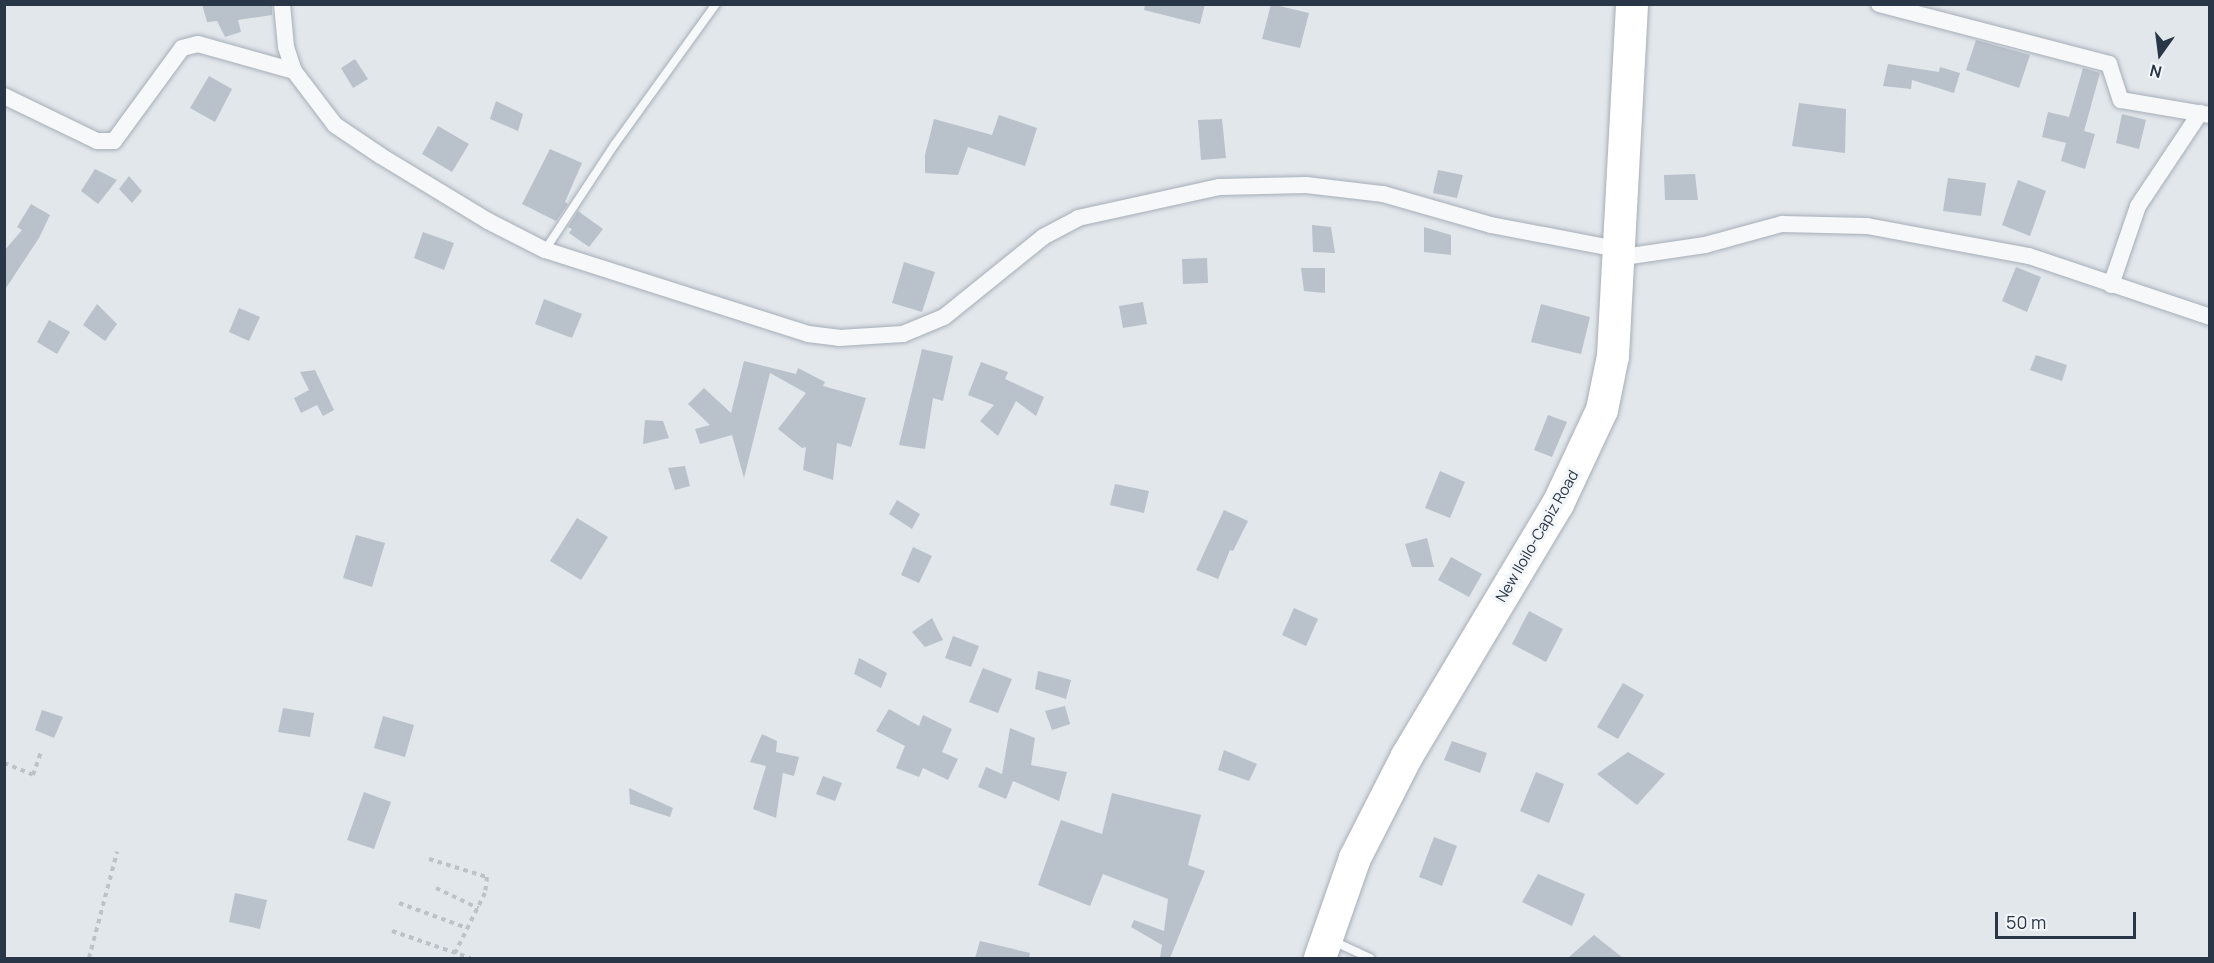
<!DOCTYPE html>
<html>
<head>
<meta charset="utf-8">
<style>
	body { margin:0 }
	#map { position:relative; width:2214px; height:963px; overflow:hidden; background:#e2e7ec; font-family:Manrope,sans-serif }
	div>[style] { position:absolute }
	.building>* { inset:0; background:#b9c1cb }
	.path>* { height:4px; margin-top:-2px; transform-origin:0; background:repeating-linear-gradient(90deg,#bcc2c8 0 4.5px,transparent 0 9px) }
	.roads { filter:drop-shadow(0 0 2px #a6aeb7) drop-shadow(0 0 2px #a6aeb7) }
	.lane>* { height:8px; margin:-4px; padding:0 4px; transform-origin:4px; border-radius:4px; background:#f6f8fa }
	.street>* { height:16px; margin:-8px; padding:0 8px; transform-origin:8px; border-radius:8px; background:#f6f8fa }
	.highway>* { height:32px; margin:-16px; padding:0 16px; transform-origin:16px; border-radius:16px; background:#fff }
	span { translate:-50% -50%; white-space:nowrap; text-align:center; line-height:1.15; -webkit-text-stroke:6px #f3f6f9; paint-order:stroke }
	.street-label { font-size:15px; color:#283647 }
	.frame { position:absolute; inset:0; border:6px solid #283647; pointer-events:none }
	.north { position:absolute; left:2130px; top:24px; width:60px; height:60px; -webkit-text-stroke:4px #f3f6f9; paint-order:stroke; rotate:194deg; font-size:16px; font-weight:700; line-height:24px; text-align:center; color:#283647 }
	.north::after { content:''; display:block; margin:auto; width:21px; height:27px; background:#283647; clip-path:polygon(50% 0,100% 100%,50% 72%,0 100%) }
	.scale { position:absolute; left:1995px; top:912px; width:141px; height:27px; box-sizing:border-box; border:3px solid #283647; border-top:0; padding-left:8px; font-size:18px; line-height:21px; white-space:nowrap; color:#283647; -webkit-text-stroke:4px #f3f6f9; paint-order:stroke }
</style>
</head>
<body>
<div id="map">
	<div class="building">
		<div style="clip-path:polygon(202px 4px,272px 4px,272px 15px,238px 20px,241px 32px,225px 37px,217px 21px,207px 22px)"></div>
		<div style="clip-path:polygon(1145px 4px,1205px 4px,1200px 24px,1144px 10px)"></div>
		<div style="clip-path:polygon(1271px 4px,1309px 13px,1300px 48px,1262px 39px)"></div>
		<div style="clip-path:polygon(1976px 40px,2030px 55px,2019px 88px,1966px 70px)"></div>
		<div style="clip-path:polygon(355px 59px,368px 79px,353px 88px,341px 68px)"></div>
		<div style="clip-path:polygon(1888px 64px,1939px 72px,1940px 67px,1960px 73px,1954px 93px,1912px 80px,1911px 89px,1883px 86px)"></div>
		<div style="clip-path:polygon(2083px 68px,2100px 73px,2084px 131px,2095px 134px,2085px 169px,2061px 161px,2066px 143px,2042px 137px,2048px 112px,2069px 117px)"></div>
		<div style="clip-path:polygon(209px 76px,232px 89px,215px 122px,190px 108px)"></div>
		<div style="clip-path:polygon(496px 101px,523px 114px,518px 131px,490px 119px)"></div>
		<div style="clip-path:polygon(1799px 103px,1846px 109px,1845px 153px,1792px 146px)"></div>
		<div style="clip-path:polygon(2122px 114px,2146px 120px,2139px 149px,2116px 143px)"></div>
		<div style="clip-path:polygon(999px 115px,1037px 128px,1025px 166px,968px 147px,958px 175px,925px 173px,925px 155px,934px 119px,992px 135px)"></div>
		<div style="clip-path:polygon(1222px 119px,1226px 158px,1201px 160px,1198px 120px)"></div>
		<div style="clip-path:polygon(438px 126px,469px 144px,452px 172px,422px 154px)"></div>
		<div style="clip-path:polygon(550px 149px,582px 163px,565px 202px,568px 204px,556px 221px,522px 204px)"></div>
		<div style="clip-path:polygon(95px 169px,117px 180px,98px 204px,81px 191px)"></div>
		<div style="clip-path:polygon(1438px 170px,1463px 175px,1457px 198px,1433px 193px)"></div>
		<div style="clip-path:polygon(1695px 174px,1698px 200px,1665px 200px,1664px 175px)"></div>
		<div style="clip-path:polygon(129px 176px,142px 191px,132px 203px,119px 189px)"></div>
		<div style="clip-path:polygon(1948px 178px,1986px 183px,1981px 216px,1943px 211px)"></div>
		<div style="clip-path:polygon(2018px 180px,2046px 191px,2030px 236px,2002px 225px)"></div>
		<div style="clip-path:polygon(31px 204px,50px 215px,39px 238px,4px 291px,4px 251px,22px 230px,17px 227px)"></div>
		<div style="clip-path:polygon(578px 211px,603px 229px,589px 247px,569px 233px,572px 229px,568px 227px)"></div>
		<div style="clip-path:polygon(1312px 225px,1331px 227px,1335px 253px,1313px 252px)"></div>
		<div style="clip-path:polygon(1424px 227px,1451px 235px,1451px 255px,1424px 252px)"></div>
		<div style="clip-path:polygon(423px 232px,454px 243px,444px 270px,414px 258px)"></div>
		<div style="clip-path:polygon(1207px 258px,1208px 283px,1183px 284px,1182px 259px)"></div>
		<div style="clip-path:polygon(904px 262px,935px 272px,922px 312px,892px 303px)"></div>
		<div style="clip-path:polygon(2016px 267px,2041px 277px,2027px 312px,2002px 301px)"></div>
		<div style="clip-path:polygon(1301px 268px,1325px 268px,1325px 293px,1304px 291px)"></div>
		<div style="clip-path:polygon(544px 299px,582px 314px,572px 338px,535px 324px)"></div>
		<div style="clip-path:polygon(1143px 302px,1147px 324px,1123px 328px,1119px 306px)"></div>
		<div style="clip-path:polygon(97px 304px,117px 324px,105px 341px,83px 325px)"></div>
		<div style="clip-path:polygon(1541px 304px,1590px 317px,1581px 354px,1531px 342px)"></div>
		<div style="clip-path:polygon(239px 308px,260px 317px,249px 341px,229px 332px)"></div>
		<div style="clip-path:polygon(49px 320px,70px 332px,57px 354px,37px 342px)"></div>
		<div style="clip-path:polygon(922px 349px,953px 356px,943px 401px,933px 398px,925px 449px,899px 445px)"></div>
		<div style="clip-path:polygon(2036px 355px,2067px 365px,2062px 381px,2030px 370px)"></div>
		<div style="clip-path:polygon(744px 361px,796px 374px,798px 368px,825px 382px,823px 386px,866px 398px,851px 447px,837px 443px,833px 480px,803px 470px,806px 447px,802px 448px,778px 429px,806px 393px,770px 373px,744px 478px,732px 435px,700px 444px,695px 429px,710px 425px,688px 404px,704px 388px,731px 413px)"></div>
		<div style="clip-path:polygon(981px 362px,1008px 372px,1005px 379px,1044px 397px,1036px 416px,1016px 401px,998px 436px,980px 421px,994px 405px,968px 395px)"></div>
		<div style="clip-path:polygon(315px 370px,334px 410px,323px 416px,317px 405px,301px 413px,294px 398px,309px 390px,300px 372px)"></div>
		<div style="clip-path:polygon(1548px 415px,1567px 422px,1552px 457px,1534px 450px)"></div>
		<div style="clip-path:polygon(645px 420px,663px 421px,669px 438px,643px 444px)"></div>
		<div style="clip-path:polygon(685px 466px,690px 486px,675px 490px,668px 468px)"></div>
		<div style="clip-path:polygon(1440px 471px,1465px 482px,1450px 518px,1425px 508px)"></div>
		<div style="clip-path:polygon(1115px 484px,1149px 491px,1144px 513px,1110px 505px)"></div>
		<div style="clip-path:polygon(897px 500px,920px 514px,912px 529px,889px 514px)"></div>
		<div style="clip-path:polygon(1224px 510px,1248px 521px,1233px 551px,1230px 550px,1218px 579px,1196px 570px)"></div>
		<div style="clip-path:polygon(577px 518px,608px 537px,581px 580px,550px 561px)"></div>
		<div style="clip-path:polygon(356px 535px,385px 543px,372px 587px,343px 578px)"></div>
		<div style="clip-path:polygon(1427px 538px,1434px 567px,1412px 567px,1405px 544px)"></div>
		<div style="clip-path:polygon(913px 547px,932px 556px,919px 583px,901px 575px)"></div>
		<div style="clip-path:polygon(1451px 557px,1482px 574px,1469px 597px,1438px 580px)"></div>
		<div style="clip-path:polygon(1294px 608px,1318px 619px,1306px 646px,1282px 635px)"></div>
		<div style="clip-path:polygon(1529px 611px,1563px 629px,1546px 662px,1512px 644px)"></div>
		<div style="clip-path:polygon(932px 618px,943px 640px,925px 647px,912px 632px)"></div>
		<div style="clip-path:polygon(953px 636px,979px 646px,971px 667px,945px 658px)"></div>
		<div style="clip-path:polygon(859px 658px,887px 673px,881px 688px,854px 674px)"></div>
		<div style="clip-path:polygon(983px 668px,1012px 679px,998px 713px,969px 702px)"></div>
		<div style="clip-path:polygon(1038px 671px,1071px 680px,1066px 699px,1035px 689px)"></div>
		<div style="clip-path:polygon(1623px 683px,1644px 695px,1618px 739px,1597px 727px)"></div>
		<div style="clip-path:polygon(1065px 706px,1070px 724px,1052px 730px,1045px 711px)"></div>
		<div style="clip-path:polygon(283px 708px,314px 713px,310px 737px,278px 732px)"></div>
		<div style="clip-path:polygon(889px 709px,919px 726px,923px 715px,952px 729px,942px 752px,958px 759px,948px 780px,923px 768px,919px 777px,896px 768px,905px 746px,876px 731px)"></div>
		<div style="clip-path:polygon(42px 710px,63px 717px,54px 738px,35px 730px)"></div>
		<div style="clip-path:polygon(383px 716px,414px 725px,405px 757px,374px 748px)"></div>
		<div style="clip-path:polygon(1010px 728px,1035px 738px,1031px 765px,1067px 772px,1059px 801px,1013px 781px,1006px 799px,978px 787px,986px 767px,1002px 774px)"></div>
		<div style="clip-path:polygon(762px 734px,777px 741px,776px 752px,799px 757px,794px 776px,783px 773px,776px 818px,753px 809px,766px 766px,750px 762px)"></div>
		<div style="clip-path:polygon(1452px 741px,1487px 753px,1480px 773px,1444px 760px)"></div>
		<div style="clip-path:polygon(1224px 750px,1257px 764px,1249px 781px,1218px 770px)"></div>
		<div style="clip-path:polygon(1628px 752px,1665px 774px,1637px 805px,1597px 774px)"></div>
		<div style="clip-path:polygon(1536px 772px,1564px 784px,1549px 823px,1520px 811px)"></div>
		<div style="clip-path:polygon(823px 776px,842px 783px,835px 801px,816px 794px)"></div>
		<div style="clip-path:polygon(629px 788px,673px 808px,670px 817px,630px 804px)"></div>
		<div style="clip-path:polygon(364px 792px,391px 802px,374px 849px,347px 840px)"></div>
		<div style="clip-path:polygon(1112px 793px,1201px 815px,1188px 865px,1205px 871px,1170px 958px,1160px 958px,1162px 945px,1131px 927px,1134px 920px,1164px 931px,1168px 899px,1103px 874px,1090px 906px,1038px 885px,1061px 820px,1102px 834px)"></div>
		<div style="clip-path:polygon(1434px 837px,1457px 846px,1442px 886px,1419px 877px)"></div>
		<div style="clip-path:polygon(1538px 874px,1585px 894px,1572px 926px,1522px 902px)"></div>
		<div style="clip-path:polygon(235px 893px,267px 900px,260px 929px,229px 922px)"></div>
		<div style="clip-path:polygon(1594px 935px,1623px 958px,1568px 958px)"></div>
		<div style="clip-path:polygon(980px 941px,1030px 953px,1029px 958px,975px 958px)"></div>
	</div>
	<div class="path">
		<div style="left:4px;top:763px;width:31px;rotate:22deg"></div>
		<div style="left:33px;top:775px;width:24px;rotate:-71deg"></div>
		<div style="left:429px;top:859px;width:61px;rotate:17.2deg"></div>
		<div style="left:487px;top:877px;width:16px;rotate:97deg"></div>
		<div style="left:485px;top:893px;width:67px;rotate:116.6deg"></div>
		<div style="left:436px;top:888px;width:47px;rotate:25.5deg"></div>
		<div style="left:399px;top:903px;width:72px;rotate:20.2deg"></div>
		<div style="left:392px;top:931px;width:83px;rotate:19.1deg"></div>
		<div style="left:89px;top:958px;width:110px;rotate:-75.2deg"></div>
	</div>
	<div class="roads">
		<div class="lane">
			<div style="left:545px;top:250px;width:127px;rotate:-56.6deg"></div>
			<div style="left:615px;top:144px;width:173px;rotate:-54.2deg"></div>
			<div style="left:1333px;top:941px;width:41px;rotate:24.7deg"></div>
		</div>
		<div class="street">
			<div style="left:282px;top:4px;width:43px;rotate:84.7deg"></div>
			<div style="left:286px;top:47px;width:25px;rotate:72deg"></div>
			<div style="left:294px;top:71px;width:68px;rotate:52.8deg"></div>
			<div style="left:335px;top:125px;width:55px;rotate:34deg"></div>
			<div style="left:381px;top:156px;width:125px;rotate:31.3deg"></div>
			<div style="left:488px;top:221px;width:64px;rotate:27deg"></div>
			<div style="left:545px;top:250px;width:276px;rotate:17.7deg"></div>
			<div style="left:808px;top:334px;width:31px;rotate:7deg"></div>
			<div style="left:839px;top:338px;width:64px;rotate:-3.6deg"></div>
			<div style="left:903px;top:334px;width:44px;rotate:-22.5deg"></div>
			<div style="left:944px;top:317px;width:127px;rotate:-38.9deg"></div>
			<div style="left:1043px;top:237px;width:40px;rotate:-28deg"></div>
			<div style="left:1078px;top:218px;width:144px;rotate:-12.4deg"></div>
			<div style="left:1219px;top:187px;width:87px;rotate:-1.3deg"></div>
			<div style="left:1306px;top:185px;width:78px;rotate:6.7deg"></div>
			<div style="left:1383px;top:194px;width:112px;rotate:16deg"></div>
			<div style="left:1491px;top:225px;width:128px;rotate:10.8deg"></div>
			<div style="left:1879px;top:4px;width:238px;rotate:14.6deg"></div>
			<div style="left:2109px;top:64px;width:38px;rotate:72deg"></div>
			<div style="left:2121px;top:100px;width:90px;rotate:9.6deg"></div>
			<div style="left:4px;top:96px;width:103px;rotate:25.8deg"></div>
			<div style="left:97px;top:141px;width:17px"></div>
			<div style="left:114px;top:141px;width:115px;rotate:-53.8deg"></div>
			<div style="left:182px;top:48px;width:16px;rotate:-14deg"></div>
			<div style="left:198px;top:44px;width:100px;rotate:15.7deg"></div>
			<div style="left:1617px;top:258px;width:89px;rotate:-8.4deg"></div>
			<div style="left:1705px;top:245px;width:80px;rotate:-15.3deg"></div>
			<div style="left:1782px;top:224px;width:85px;rotate:1.3deg"></div>
			<div style="left:1867px;top:226px;width:165px;rotate:10.5deg"></div>
			<div style="left:2029px;top:256px;width:191px;rotate:18.6deg"></div>
			<div style="left:2111px;top:285px;width:83px;rotate:-71.1deg"></div>
			<div style="left:2138px;top:206px;width:112px;rotate:-56.3deg"></div>
		</div>
		<div class="highway">
			<div style="left:1320px;top:958px;width:106px;rotate:-70.7deg"></div>
			<div style="left:1355px;top:858px;width:114px;rotate:-63deg"></div>
			<div style="left:1407px;top:756px;width:294px;rotate:-59.1deg"></div>
			<div style="left:1558px;top:504px;width:104px;rotate:-64.9deg"></div>
			<div style="left:1602px;top:410px;width:55px;rotate:-78.5deg"></div>
			<div style="left:1613px;top:356px;width:353px;rotate:-86.9deg"></div>
		</div>
	</div>
	<div class="street-label">
		<span style="left:1537px;top:536px;rotate:-60deg">New Iloilo-Capiz Road</span>
	</div>
	<div class="frame"></div>
	<div class="north">N</div>
	<div class="scale">50 m</div>
</div>
</body>
</html>
